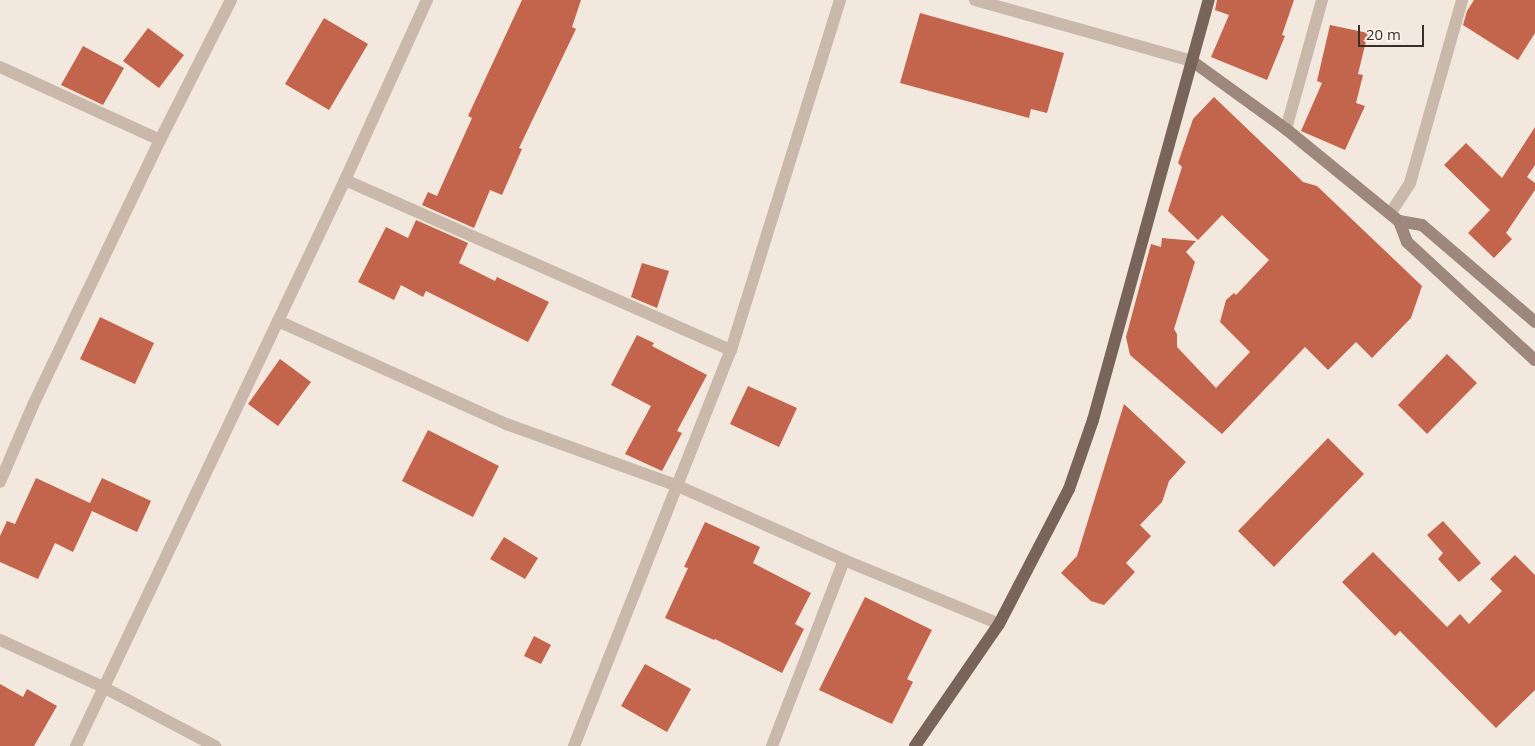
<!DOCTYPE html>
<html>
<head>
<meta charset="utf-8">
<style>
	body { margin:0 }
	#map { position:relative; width:1535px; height:746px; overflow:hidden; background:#f2e8de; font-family:"Open Sans",sans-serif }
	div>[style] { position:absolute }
	.building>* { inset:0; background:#c3644c }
	.street>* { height:12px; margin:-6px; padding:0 6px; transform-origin:6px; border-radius:6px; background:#cab8aa }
	.secondary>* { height:12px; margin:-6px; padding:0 6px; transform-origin:6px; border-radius:6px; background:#9e877c }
	.primary>* { height:12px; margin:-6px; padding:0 6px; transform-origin:6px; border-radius:6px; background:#79645b }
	span { translate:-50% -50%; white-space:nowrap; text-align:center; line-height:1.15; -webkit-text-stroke:4px #faf2eb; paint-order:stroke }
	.scale { position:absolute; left:1358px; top:25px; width:66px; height:22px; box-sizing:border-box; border:2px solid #382e2a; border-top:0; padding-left:6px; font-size:15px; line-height:18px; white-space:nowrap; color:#382e2a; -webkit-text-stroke:4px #faf2eb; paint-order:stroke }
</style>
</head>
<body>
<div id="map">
	<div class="building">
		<div style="clip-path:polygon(522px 0,581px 0,572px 27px,576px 29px,519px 148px,522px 149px,502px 195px,490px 190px,474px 228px,422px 205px,428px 192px,437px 196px,472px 118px,468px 116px)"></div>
		<div style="clip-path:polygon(1217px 0,1294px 0,1282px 35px,1285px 36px,1267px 80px,1211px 57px,1229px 15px,1215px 10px)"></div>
		<div style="clip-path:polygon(1474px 0,1535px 0,1535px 33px,1518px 60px,1463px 25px,1467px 11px)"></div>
		<div style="clip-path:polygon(920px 13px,1064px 53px,1047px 113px,1031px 109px,1029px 118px,900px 83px)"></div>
		<div style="clip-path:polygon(324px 18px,368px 44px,329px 110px,285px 84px)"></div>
		<div style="clip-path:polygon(1330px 25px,1368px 33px,1358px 74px,1363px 75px,1356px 103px,1365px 106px,1345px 150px,1301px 131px,1322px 83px,1317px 81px)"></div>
		<div style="clip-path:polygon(148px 28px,184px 55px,159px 88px,123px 61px)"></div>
		<div style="clip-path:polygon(83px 46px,124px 68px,103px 105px,61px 85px)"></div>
		<div style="clip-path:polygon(1214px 97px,1303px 182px,1317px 186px,1422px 286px,1411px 318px,1372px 358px,1356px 342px,1328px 370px,1305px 347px,1222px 434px,1130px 355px,1126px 337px,1151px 244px,1161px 247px,1162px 238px,1196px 241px,1186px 252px,1195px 262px,1174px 329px,1177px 334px,1177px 347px,1216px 388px,1250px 352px,1220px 322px,1226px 300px,1234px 293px,1236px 295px,1269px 260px,1222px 215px,1198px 240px,1168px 211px,1182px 167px,1178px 163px,1193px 119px)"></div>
		<div style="clip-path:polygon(1535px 127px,1535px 165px,1527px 177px,1535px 183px,1535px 190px,1506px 233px,1512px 239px,1494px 258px,1468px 233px,1490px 210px,1444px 165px,1466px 143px,1502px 178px)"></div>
		<div style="clip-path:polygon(416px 220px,468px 243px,459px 263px,495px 281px,497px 277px,549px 302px,528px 342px,426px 291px,423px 297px,401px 285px,394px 300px,358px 282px,386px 227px,408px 238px)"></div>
		<div style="clip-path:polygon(642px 263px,669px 271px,657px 308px,631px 297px)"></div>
		<div style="clip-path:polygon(100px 317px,154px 343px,135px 384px,80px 359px)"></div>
		<div style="clip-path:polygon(637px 335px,654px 343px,652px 346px,707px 375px,677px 431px,682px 433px,662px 471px,625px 454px,651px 406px,611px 385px)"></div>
		<div style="clip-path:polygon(1447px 354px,1477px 383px,1427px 434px,1398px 405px)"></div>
		<div style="clip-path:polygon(280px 359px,311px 382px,278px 426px,248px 404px)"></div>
		<div style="clip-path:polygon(748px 386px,797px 408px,779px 447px,730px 424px)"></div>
		<div style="clip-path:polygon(1124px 404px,1186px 462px,1169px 481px,1162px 502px,1140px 525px,1151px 536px,1126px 563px,1135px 572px,1104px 605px,1091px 601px,1061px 573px,1077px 556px)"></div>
		<div style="clip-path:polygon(428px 430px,499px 466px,473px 517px,402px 481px)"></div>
		<div style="clip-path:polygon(1328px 438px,1364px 474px,1274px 567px,1238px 531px)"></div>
		<div style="clip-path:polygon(36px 478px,90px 503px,102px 478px,151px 501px,137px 532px,92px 511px,73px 552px,55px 543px,38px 579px,0 562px,0 536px,7px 521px,15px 524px)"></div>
		<div style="clip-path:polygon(1443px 521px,1481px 563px,1459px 582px,1438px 559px,1443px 553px,1427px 535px)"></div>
		<div style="clip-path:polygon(705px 522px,760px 547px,753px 563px,811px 593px,795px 624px,804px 629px,782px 673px,715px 639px,714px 640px,665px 618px,688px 568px,684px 567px)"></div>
		<div style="clip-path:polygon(504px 537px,538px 558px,525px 579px,490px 559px)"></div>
		<div style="clip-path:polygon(1373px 552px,1447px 627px,1460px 614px,1469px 624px,1502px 591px,1490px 579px,1515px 555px,1535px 575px,1535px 690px,1496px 728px,1400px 631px,1395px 636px,1342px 582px)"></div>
		<div style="clip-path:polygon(865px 597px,932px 630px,907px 679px,913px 682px,892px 724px,819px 690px)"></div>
		<div style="clip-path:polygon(534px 636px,551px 645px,541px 664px,524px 656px)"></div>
		<div style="clip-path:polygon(645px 664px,691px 689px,667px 732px,621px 706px)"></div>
		<div style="clip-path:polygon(0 684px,23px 697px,27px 689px,57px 706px,34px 746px,0 746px)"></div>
	</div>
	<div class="street">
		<div style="left:975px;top:0;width:225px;rotate:15.7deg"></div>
		<div style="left:0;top:67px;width:176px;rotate:24.5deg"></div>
		<div style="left:1286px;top:129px;width:134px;rotate:-74.4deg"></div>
		<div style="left:345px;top:180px;width:422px;rotate:23.8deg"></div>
		<div style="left:1390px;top:214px;width:37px;rotate:-57deg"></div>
		<div style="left:1410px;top:183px;width:190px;rotate:-74.1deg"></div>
		<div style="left:278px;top:321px;width:250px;rotate:24.3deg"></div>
		<div style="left:506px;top:424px;width:183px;rotate:19.8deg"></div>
		<div style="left:678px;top:486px;width:182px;rotate:24deg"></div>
		<div style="left:844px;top:560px;width:168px;rotate:22.4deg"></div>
		<div style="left:0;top:482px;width:84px;rotate:-66.8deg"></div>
		<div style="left:33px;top:405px;width:294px;rotate:-64.4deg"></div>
		<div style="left:160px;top:140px;width:157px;rotate:-63.1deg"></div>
		<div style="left:0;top:640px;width:113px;rotate:24.5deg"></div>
		<div style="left:103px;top:687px;width:127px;rotate:27.8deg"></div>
		<div style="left:76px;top:746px;width:627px;rotate:-64.58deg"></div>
		<div style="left:345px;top:180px;width:198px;rotate:-65.5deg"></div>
		<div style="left:574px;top:746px;width:426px;rotate:-68.4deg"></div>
		<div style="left:731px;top:350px;width:367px;rotate:-72.7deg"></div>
		<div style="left:772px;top:746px;width:199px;rotate:-68.8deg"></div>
	</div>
	<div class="secondary">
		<div style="left:1192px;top:61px;width:116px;rotate:35.9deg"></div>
		<div style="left:1286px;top:129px;width:146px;rotate:39.2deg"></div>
		<div style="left:1399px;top:221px;width:22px;rotate:69deg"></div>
		<div style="left:1407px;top:242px;width:174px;rotate:42.7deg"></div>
		<div style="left:1399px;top:221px;width:23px;rotate:10deg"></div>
		<div style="left:1422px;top:225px;width:149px;rotate:40.6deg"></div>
	</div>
	<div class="primary">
		<div style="left:915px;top:746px;width:148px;rotate:-55.5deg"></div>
		<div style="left:999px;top:624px;width:152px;rotate:-62.6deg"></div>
		<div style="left:1069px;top:489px;width:73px;rotate:-70.8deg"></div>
		<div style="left:1093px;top:420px;width:436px;rotate:-74.6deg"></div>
	</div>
	<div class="scale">20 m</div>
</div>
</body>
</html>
